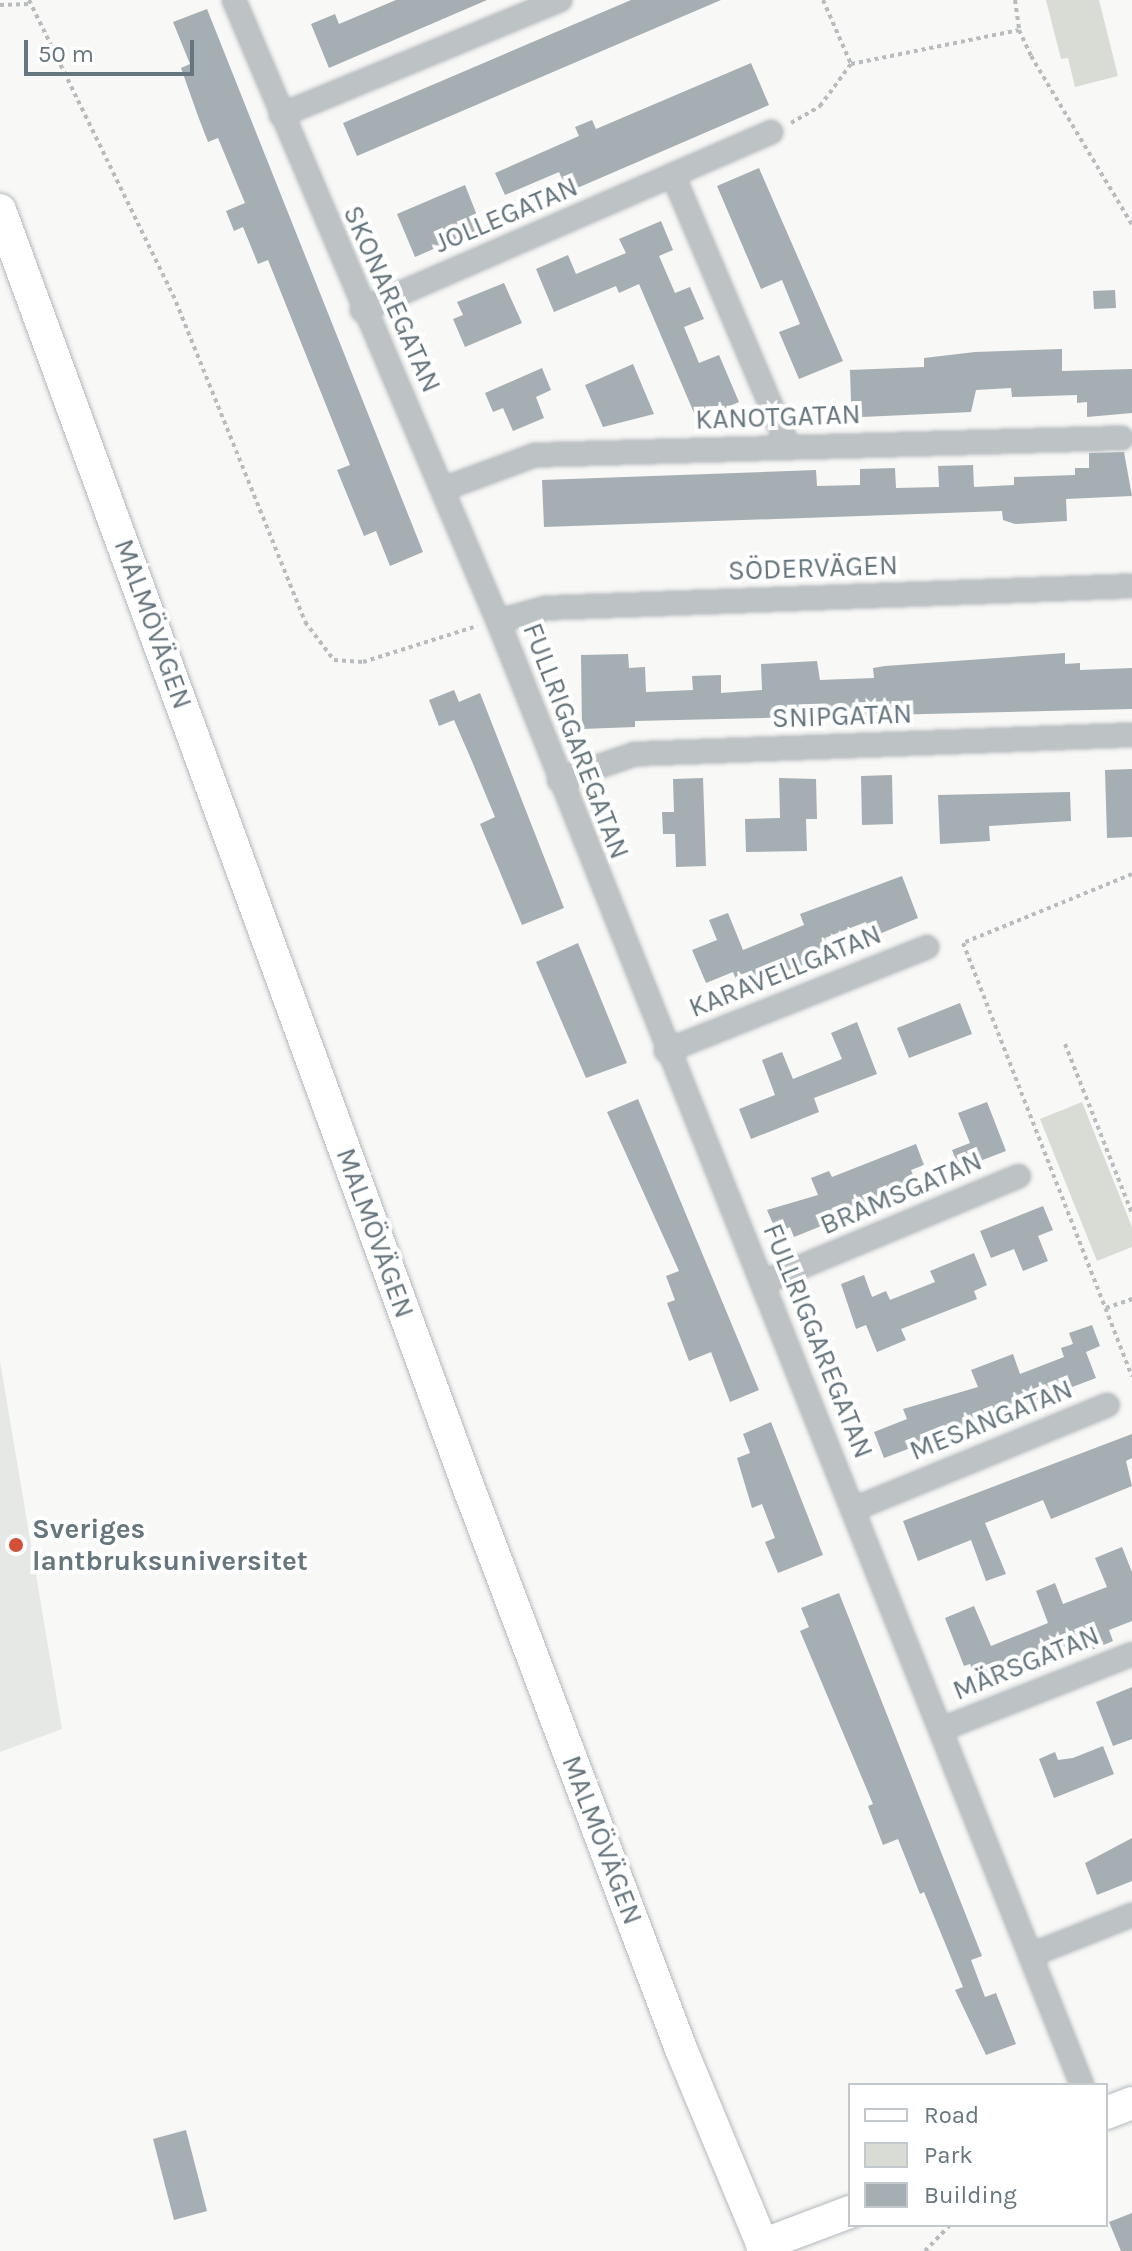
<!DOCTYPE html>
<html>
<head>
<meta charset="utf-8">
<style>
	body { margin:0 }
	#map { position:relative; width:1132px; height:2251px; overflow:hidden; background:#f8f8f6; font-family:Karla,sans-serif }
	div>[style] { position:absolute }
	.built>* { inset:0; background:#e6e8e6 }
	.green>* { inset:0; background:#d8dcd5 }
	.building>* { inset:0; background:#a5aeb2 }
	.path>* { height:4px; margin-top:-2px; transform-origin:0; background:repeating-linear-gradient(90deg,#b8bcbe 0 4px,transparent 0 8px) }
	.roads { filter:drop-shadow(0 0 2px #b2b8bc) drop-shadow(0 0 2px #b2b8bc) }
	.street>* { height:22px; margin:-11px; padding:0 11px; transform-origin:11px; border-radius:11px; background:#bdc2c5 }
	.secondary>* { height:32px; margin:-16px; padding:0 16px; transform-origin:16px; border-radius:16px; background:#fff }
	.dots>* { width:22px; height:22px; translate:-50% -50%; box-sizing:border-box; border:4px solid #fff; border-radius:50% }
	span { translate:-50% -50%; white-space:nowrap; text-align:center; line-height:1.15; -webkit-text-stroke:8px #fff; paint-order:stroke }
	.street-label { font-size:28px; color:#66767e }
	.poi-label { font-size:28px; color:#66767e; font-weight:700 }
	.left { translate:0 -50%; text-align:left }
	.legend { position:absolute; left:848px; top:2083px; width:260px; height:144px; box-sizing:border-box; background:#fff; border:2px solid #c2c8cb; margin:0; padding:10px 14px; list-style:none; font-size:24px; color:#66767e }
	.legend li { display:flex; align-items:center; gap:16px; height:40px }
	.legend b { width:40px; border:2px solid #c2c8cb }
	.scale { position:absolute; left:24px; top:40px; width:170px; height:36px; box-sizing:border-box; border:4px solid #66767e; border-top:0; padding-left:10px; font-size:24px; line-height:28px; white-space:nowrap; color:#66767e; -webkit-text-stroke:6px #fff; paint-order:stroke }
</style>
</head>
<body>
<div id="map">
	<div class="built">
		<div style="clip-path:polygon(0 1361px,62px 1729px,0 1752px)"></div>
	</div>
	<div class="green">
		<div style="clip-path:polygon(1046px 0,1099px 0,1118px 76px,1075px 87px,1068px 58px,1061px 59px)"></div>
		<div style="clip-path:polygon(1082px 1102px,1132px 1227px,1132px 1247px,1097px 1261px,1040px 1119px)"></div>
	</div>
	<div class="building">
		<div style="clip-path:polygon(396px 0,487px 0,329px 68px,311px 24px,335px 14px,339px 24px)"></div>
		<div style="clip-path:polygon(631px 0,721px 0,357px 156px,343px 123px)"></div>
		<div style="clip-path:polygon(207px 9px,423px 552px,390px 566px,376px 531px,364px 536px,337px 470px,350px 465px,268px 260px,258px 264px,243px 227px,234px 231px,226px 211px,245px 203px,218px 138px,208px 142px,198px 116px,181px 68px,190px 64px,173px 22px)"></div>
		<div style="clip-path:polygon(751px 63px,769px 105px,568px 192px,559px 172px,505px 195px,495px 173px,579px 136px,575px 127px,592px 120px,596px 129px)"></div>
		<div style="clip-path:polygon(759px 168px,843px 361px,799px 379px,779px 332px,800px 324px,782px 280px,761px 289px,717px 186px)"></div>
		<div style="clip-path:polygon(465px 185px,482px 228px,415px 257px,397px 214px)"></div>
		<div style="clip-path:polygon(661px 221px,673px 250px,659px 256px,675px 293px,690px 287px,704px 319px,684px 327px,699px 363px,719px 355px,739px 402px,697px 420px,639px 284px,619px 293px,616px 286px,554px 312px,536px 269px,568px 255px,576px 274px,626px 253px,619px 239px)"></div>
		<div style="clip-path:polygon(504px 283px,522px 323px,465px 347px,453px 319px,463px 315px,457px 302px)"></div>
		<div style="clip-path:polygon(1115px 290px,1116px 308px,1094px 309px,1093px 291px)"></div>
		<div style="clip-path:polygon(1062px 349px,1062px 371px,1132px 369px,1132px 413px,1087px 417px,1087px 402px,1077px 403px,1077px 395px,1012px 397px,1011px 388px,976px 390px,971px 412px,862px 417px,861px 401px,851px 402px,850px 370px,924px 367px,924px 358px,975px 352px)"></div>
		<div style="clip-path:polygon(633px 364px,654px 414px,603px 427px,585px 385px)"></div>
		<div style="clip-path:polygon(542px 368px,551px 390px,536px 397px,544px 418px,513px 431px,503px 408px,493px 412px,485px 393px)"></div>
		<div style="clip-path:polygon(1124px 452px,1132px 496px,1066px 499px,1067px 521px,1015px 524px,1003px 520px,1002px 511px,544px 527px,542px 480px,816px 470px,817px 486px,860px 485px,860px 469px,895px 468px,896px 488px,939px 487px,938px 466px,973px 465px,974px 487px,1014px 485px,1014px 477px,1075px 475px,1075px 468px,1089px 468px,1089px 453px)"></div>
		<div style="clip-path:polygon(1065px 653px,1065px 664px,1080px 663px,1080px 670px,1132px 668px,1132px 709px,635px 721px,635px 727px,582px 729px,581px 655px,628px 654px,629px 668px,645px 667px,646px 692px,693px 690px,692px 676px,721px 675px,721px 693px,762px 690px,761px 664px,817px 661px,820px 680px,874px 678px,873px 668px,885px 666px)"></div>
		<div style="clip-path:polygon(454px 690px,459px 702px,480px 693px,564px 908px,522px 925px,480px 824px,495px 817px,471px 759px,454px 720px,439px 726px,429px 700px)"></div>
		<div style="clip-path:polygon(1132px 769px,1132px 837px,1107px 838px,1105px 770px)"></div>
		<div style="clip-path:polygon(892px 775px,893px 824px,862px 825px,861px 776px)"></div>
		<div style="clip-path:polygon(703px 778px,706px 866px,676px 867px,675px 834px,663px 834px,662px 812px,674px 812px,673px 779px)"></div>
		<div style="clip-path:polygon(779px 778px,816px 779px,817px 819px,806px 819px,807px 851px,746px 852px,745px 819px,780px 818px)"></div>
		<div style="clip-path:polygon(1070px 792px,1071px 821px,989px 826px,990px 841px,940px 844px,938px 795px)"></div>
		<div style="clip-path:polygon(902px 876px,918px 918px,872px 937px,866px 922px,845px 930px,825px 938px,831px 954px,740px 989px,733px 972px,706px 983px,692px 950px,717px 940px,709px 920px,728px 913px,743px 950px,804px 925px,800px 914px)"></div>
		<div style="clip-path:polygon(578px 943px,627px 1063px,586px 1078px,536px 962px)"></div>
		<div style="clip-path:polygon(960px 1003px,972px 1034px,909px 1058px,897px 1028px)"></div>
		<div style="clip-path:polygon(857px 1022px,877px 1074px,814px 1098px,819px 1112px,751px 1139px,739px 1109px,775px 1095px,762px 1060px,782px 1052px,793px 1079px,842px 1059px,831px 1033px)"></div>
		<div style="clip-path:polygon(638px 1099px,759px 1390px,730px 1402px,711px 1352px,689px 1361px,667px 1303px,675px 1300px,666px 1276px,679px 1271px,607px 1112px)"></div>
		<div style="clip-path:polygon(987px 1102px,1006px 1151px,959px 1169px,952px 1150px,970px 1143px,958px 1113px)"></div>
		<div style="clip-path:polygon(916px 1144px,924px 1165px,911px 1170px,918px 1187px,794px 1237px,790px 1227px,777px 1233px,767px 1210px,818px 1195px,811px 1178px,829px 1171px,832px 1177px)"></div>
		<div style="clip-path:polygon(1043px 1206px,1053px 1230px,1038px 1236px,1048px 1261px,1023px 1271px,1014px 1249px,991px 1258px,980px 1231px)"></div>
		<div style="clip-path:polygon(974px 1253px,987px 1285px,974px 1291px,977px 1299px,901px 1329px,906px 1340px,877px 1352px,866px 1325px,856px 1329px,841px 1284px,864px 1275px,872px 1297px,886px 1291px,890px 1300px,935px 1282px,930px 1271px)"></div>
		<div style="clip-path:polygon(1092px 1325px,1100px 1346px,1086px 1352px,1096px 1378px,884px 1458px,874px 1432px,907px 1419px,903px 1409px,978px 1387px,971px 1370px,1013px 1354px,1020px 1374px,1064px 1357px,1061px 1348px,1073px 1344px,1069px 1333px)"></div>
		<div style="clip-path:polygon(771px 1422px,823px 1555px,778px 1573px,765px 1542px,775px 1538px,762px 1504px,752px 1508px,737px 1458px,750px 1453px,743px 1434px)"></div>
		<div style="clip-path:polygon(1132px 1434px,1132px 1458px,1126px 1461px,1132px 1486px,1051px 1519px,1043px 1500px,985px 1523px,1006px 1574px,986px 1581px,971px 1540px,918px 1561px,903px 1521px)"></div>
		<div style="clip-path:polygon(1122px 1547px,1132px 1572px,1132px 1621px,1109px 1630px,1113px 1641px,1092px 1650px,1087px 1638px,978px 1682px,970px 1664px,964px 1666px,945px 1618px,974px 1606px,991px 1646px,1048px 1623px,1036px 1591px,1055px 1583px,1063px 1604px,1107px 1587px,1095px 1558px)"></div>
		<div style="clip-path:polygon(839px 1593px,982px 1956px,971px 1960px,985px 1997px,996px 1993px,1016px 2044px,986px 2055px,955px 1990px,963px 1987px,924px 1892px,920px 1894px,898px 1839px,883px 1845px,868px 1806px,873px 1804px,800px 1631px,809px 1627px,801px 1608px)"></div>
		<div style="clip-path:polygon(1132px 1687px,1132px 1739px,1113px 1746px,1096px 1702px)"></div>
		<div style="clip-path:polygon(1103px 1746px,1114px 1774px,1054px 1798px,1039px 1759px,1055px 1752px,1058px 1760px,1073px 1758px)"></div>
		<div style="clip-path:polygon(1132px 1838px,1132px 1881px,1097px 1895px,1085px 1863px)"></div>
		<div style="clip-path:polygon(186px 2130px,207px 2211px,174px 2220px,153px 2139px)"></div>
		<div style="clip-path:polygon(1132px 2213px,1132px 2251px,1121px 2251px,1109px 2222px)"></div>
	</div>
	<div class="path">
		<div style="left:29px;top:0;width:336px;rotate:64deg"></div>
		<div style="left:176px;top:302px;width:345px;rotate:68deg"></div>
		<div style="left:305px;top:622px;width:48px;rotate:52.7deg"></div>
		<div style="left:334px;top:660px;width:29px;rotate:4deg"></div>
		<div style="left:363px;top:662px;width:120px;rotate:-17.5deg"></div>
		<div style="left:823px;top:0;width:70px;rotate:66.4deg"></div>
		<div style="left:1015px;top:0;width:30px;rotate:82deg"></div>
		<div style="left:1019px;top:30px;width:29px;rotate:65deg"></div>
		<div style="left:1031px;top:56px;width:197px;rotate:59.1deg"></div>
		<div style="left:0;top:5px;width:30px;rotate:-2deg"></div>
		<div style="left:791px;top:123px;width:34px;rotate:-30deg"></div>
		<div style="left:820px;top:106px;width:52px;rotate:-53.6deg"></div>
		<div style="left:851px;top:64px;width:171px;rotate:-11.4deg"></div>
		<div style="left:1132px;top:874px;width:183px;rotate:157.8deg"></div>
		<div style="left:963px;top:943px;width:465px;rotate:68.7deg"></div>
		<div style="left:1065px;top:1044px;width:182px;rotate:68.4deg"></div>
		<div style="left:1106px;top:1308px;width:28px;rotate:-19deg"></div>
		<div style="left:925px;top:2251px;width:36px;rotate:-46deg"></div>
	</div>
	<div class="roads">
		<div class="street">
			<div style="left:234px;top:0;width:675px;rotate:66.97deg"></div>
			<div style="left:498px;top:621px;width:1576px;rotate:68.25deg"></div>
			<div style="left:281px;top:115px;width:302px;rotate:-22.4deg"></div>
			<div style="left:673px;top:175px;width:294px;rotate:67deg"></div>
			<div style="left:362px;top:310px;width:446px;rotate:-23.5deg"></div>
			<div style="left:443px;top:489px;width:98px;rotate:-20.3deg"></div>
			<div style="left:535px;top:455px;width:587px;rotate:-1.66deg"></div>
			<div style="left:498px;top:621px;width:50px;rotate:-15.2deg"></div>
			<div style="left:546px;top:608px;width:586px;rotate:-2.15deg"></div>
			<div style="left:559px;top:780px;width:80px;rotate:-18.9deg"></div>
			<div style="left:635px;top:754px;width:497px;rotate:-2.2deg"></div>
			<div style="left:666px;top:1051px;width:281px;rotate:-21.7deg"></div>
			<div style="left:762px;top:1283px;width:278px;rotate:-22.6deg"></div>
			<div style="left:854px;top:1509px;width:274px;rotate:-22.3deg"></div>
			<div style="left:942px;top:1729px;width:204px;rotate:-21.5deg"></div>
			<div style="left:1031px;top:1955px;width:109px;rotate:-21.6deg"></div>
		</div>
		<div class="secondary">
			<div style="left:0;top:210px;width:1368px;rotate:69.86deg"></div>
			<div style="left:471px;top:1494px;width:593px;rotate:69.27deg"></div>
			<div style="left:681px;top:2049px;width:219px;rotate:67.4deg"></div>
			<div style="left:1106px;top:2113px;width:28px;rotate:-21deg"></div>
			<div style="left:762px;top:2245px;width:94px;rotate:-20.6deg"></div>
		</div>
	</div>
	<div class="dots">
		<div style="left:16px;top:1545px;background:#d34f3a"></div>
	</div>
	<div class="street-label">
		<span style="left:506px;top:215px;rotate:-23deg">JOLLEGATAN</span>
		<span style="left:392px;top:299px;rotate:66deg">SKONAREGATAN</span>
		<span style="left:778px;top:417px;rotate:-2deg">KANOTGATAN</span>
		<span style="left:813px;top:568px;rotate:-2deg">SÖDERVÄGEN</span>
		<span style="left:153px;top:624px;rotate:70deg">MALMÖVÄGEN</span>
		<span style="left:842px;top:716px;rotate:-2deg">SNIPGATAN</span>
		<span style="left:576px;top:741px;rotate:69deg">FULLRIGGAREGATAN</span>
		<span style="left:785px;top:971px;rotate:-22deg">KARAVELLGATAN</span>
		<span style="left:901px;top:1193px;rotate:-23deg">BRAMSGATAN</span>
		<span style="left:375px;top:1233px;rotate:70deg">MALMÖVÄGEN</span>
		<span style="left:818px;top:1341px;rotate:68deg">FULLRIGGAREGATAN</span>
		<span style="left:991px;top:1420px;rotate:-22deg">MESANGATAN</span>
		<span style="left:1026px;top:1663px;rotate:-22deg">MÄRSGATAN</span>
		<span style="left:602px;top:1840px;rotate:69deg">MALMÖVÄGEN</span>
	</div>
	<div class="poi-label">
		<span class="left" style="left:32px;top:1545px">Sveriges<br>lantbruksuniversitet</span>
	</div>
	<ul class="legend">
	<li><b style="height:10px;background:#fff"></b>Road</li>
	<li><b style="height:22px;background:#d8dcd5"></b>Park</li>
	<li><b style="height:22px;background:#a5aeb2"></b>Building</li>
	</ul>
	<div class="scale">50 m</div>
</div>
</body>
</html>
